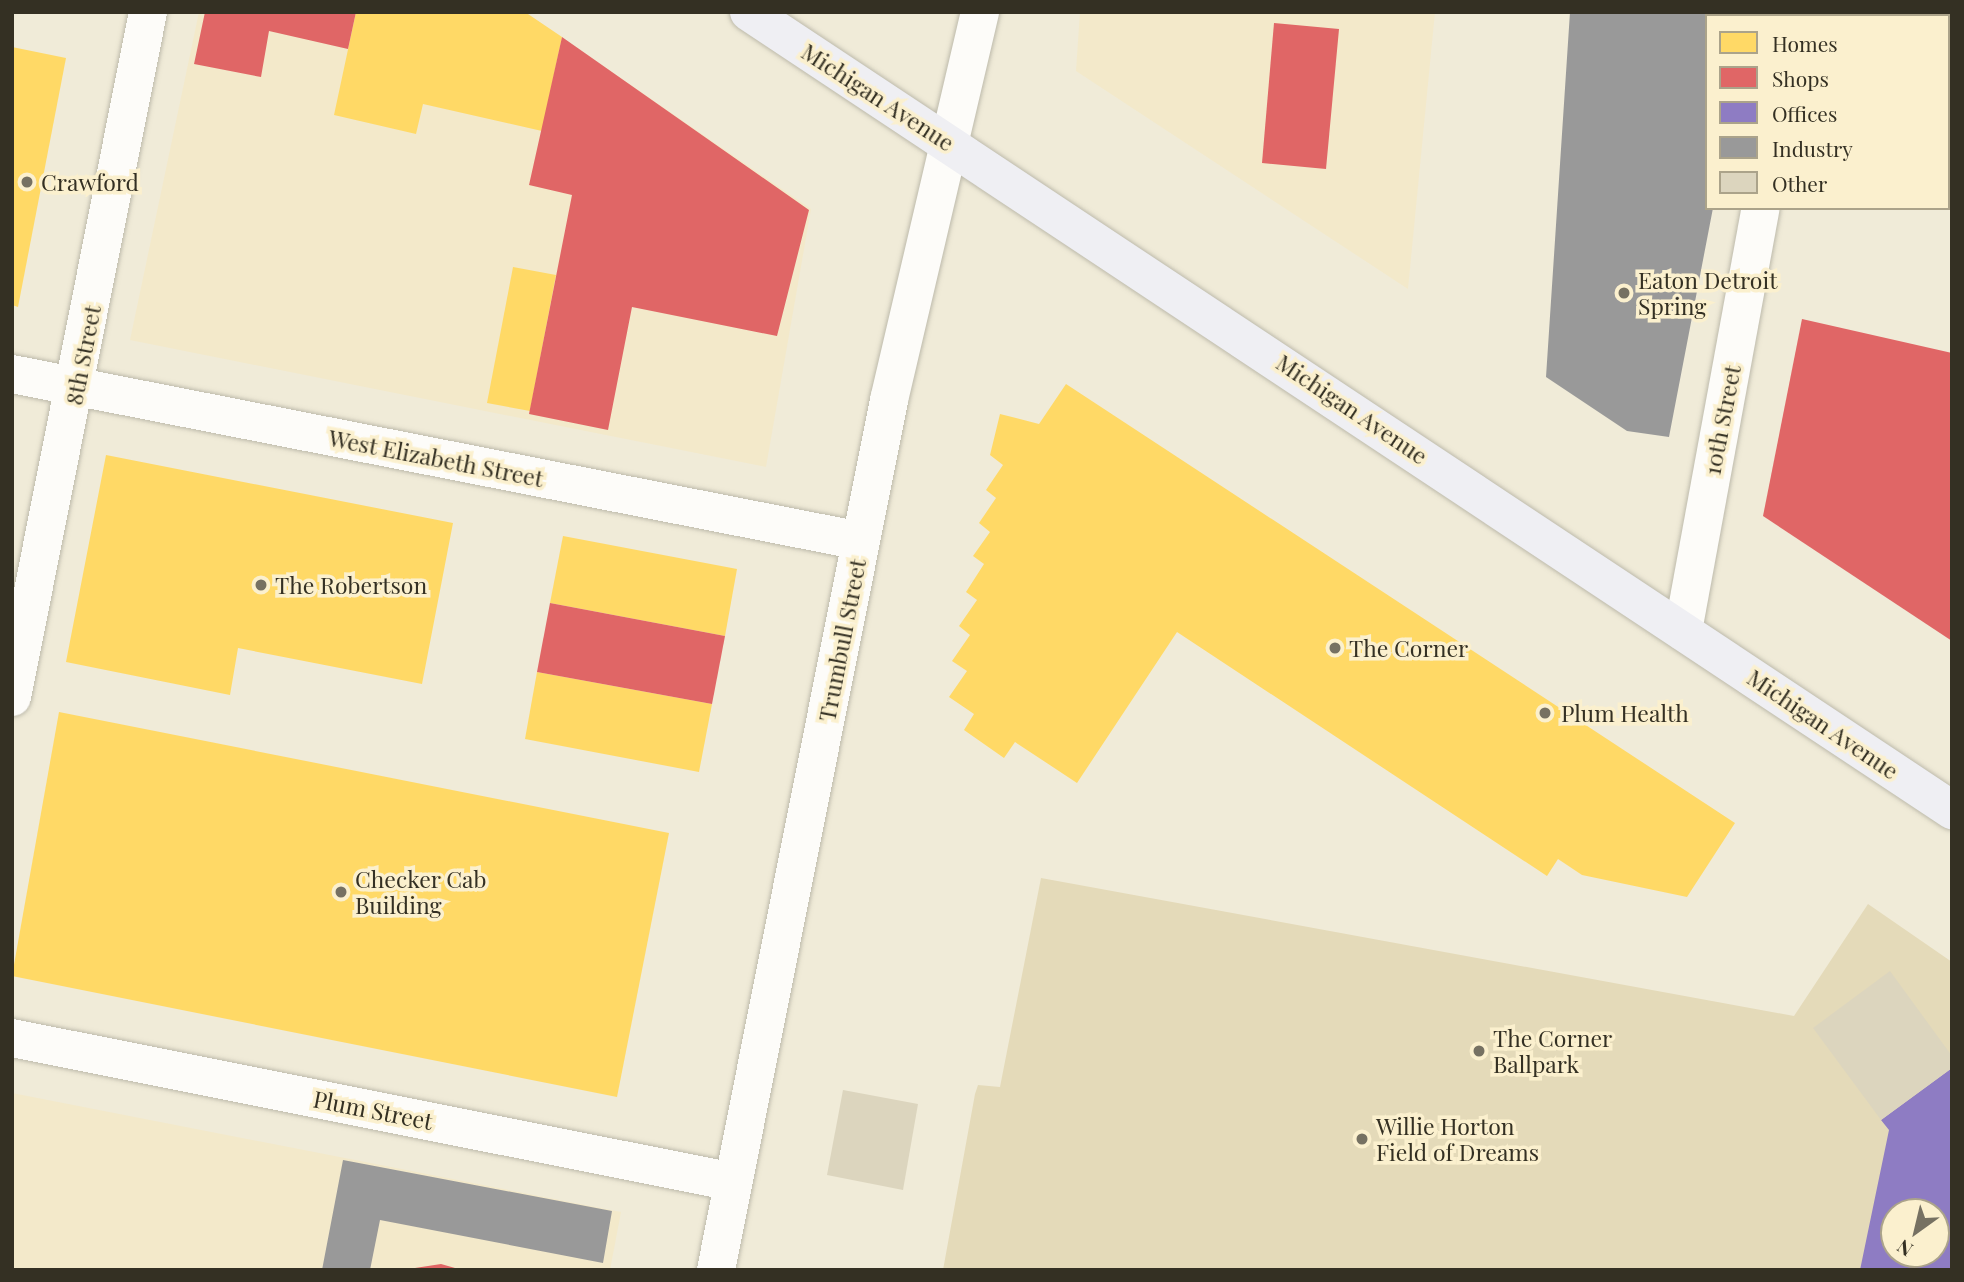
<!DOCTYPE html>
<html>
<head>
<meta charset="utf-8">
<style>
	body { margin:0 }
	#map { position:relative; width:1964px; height:1282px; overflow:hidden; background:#f0ebd8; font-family:"Playfair Display",serif }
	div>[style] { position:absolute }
	.built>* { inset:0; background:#f3e9ca }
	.green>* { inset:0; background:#e4dab9 }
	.homes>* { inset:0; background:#ffd966 }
	.shops>* { inset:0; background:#e06666 }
	.offices>* { inset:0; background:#8e7cc3 }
	.industry>* { inset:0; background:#999 }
	.building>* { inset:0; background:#dcd5be }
	.roads { filter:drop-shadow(0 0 2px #bdbaab) drop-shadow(0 0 2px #bdbaab) }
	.minor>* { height:38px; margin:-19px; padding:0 19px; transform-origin:19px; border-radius:19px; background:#fdfcf9 }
	.tertiary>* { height:38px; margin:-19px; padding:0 19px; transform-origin:19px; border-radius:19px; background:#fdfcf9 }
	.primary>* { height:38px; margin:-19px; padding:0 19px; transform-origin:19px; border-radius:19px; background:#efeff3 }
	.dots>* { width:19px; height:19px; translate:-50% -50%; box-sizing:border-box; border:4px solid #fbf0ce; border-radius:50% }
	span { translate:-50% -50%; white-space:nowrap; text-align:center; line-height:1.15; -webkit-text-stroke:7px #fbf0ce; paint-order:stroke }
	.street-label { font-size:23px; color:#343023 }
	.poi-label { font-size:23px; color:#343023 }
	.left { translate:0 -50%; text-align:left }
	.frame { position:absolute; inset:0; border:14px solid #343023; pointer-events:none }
	.legend { position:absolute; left:1705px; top:14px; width:245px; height:196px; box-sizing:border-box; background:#fbf0ce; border:2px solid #aba38a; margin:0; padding:9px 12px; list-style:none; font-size:21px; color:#343023 }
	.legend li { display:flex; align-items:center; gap:14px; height:35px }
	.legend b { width:35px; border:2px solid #aba38a }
	.north { position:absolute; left:1880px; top:1198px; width:70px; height:70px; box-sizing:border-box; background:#fbf0ce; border:2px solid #aba38a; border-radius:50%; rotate:214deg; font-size:19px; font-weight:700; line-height:28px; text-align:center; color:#343023 }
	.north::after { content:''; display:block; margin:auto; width:24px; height:32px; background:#767162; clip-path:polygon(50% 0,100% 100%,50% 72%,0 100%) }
</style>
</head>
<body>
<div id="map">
	<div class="built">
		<div style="clip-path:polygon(199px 12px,525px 12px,811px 209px,766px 467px,130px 340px)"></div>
		<div style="clip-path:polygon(1080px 12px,1435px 12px,1408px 289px,1076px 71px)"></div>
		<div style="clip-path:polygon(12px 1093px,621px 1212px,610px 1270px,12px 1270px)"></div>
	</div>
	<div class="green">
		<div style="clip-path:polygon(evenodd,1041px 878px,1794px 1016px,1868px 904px,1952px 962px,1952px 1270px,943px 1270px,975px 1094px,978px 1085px,1000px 1087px,1041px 878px,1894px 1212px,1936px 1212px,1936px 1254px,1894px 1254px,1894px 1212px)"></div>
	</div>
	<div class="homes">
		<div style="clip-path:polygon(356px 12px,525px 12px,562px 37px,542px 131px,423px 104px,416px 134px,334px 115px)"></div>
		<div style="clip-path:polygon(12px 47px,66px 58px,18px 307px,12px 305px)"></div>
		<div style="clip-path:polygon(1948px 89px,1952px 89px,1952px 178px,1948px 177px)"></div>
		<div style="clip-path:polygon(513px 267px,556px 275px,530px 411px,487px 403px)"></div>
		<div style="clip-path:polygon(1066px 384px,1735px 823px,1687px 897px,1582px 875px,1558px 859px,1547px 876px,1177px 632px,1077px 783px,1015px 742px,1004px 758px,964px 730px,974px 714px,949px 697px,967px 671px,952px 661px,970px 635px,959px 626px,977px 600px,966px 592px,984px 564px,973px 556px,990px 532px,979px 523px,996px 498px,986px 490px,1003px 465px,990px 455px,1000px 414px,1039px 424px)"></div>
		<div style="clip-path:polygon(106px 455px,453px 523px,422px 684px,238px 648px,230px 695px,66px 662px)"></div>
		<div style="clip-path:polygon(563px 536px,737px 569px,725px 636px,550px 603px)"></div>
		<div style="clip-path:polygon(537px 672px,712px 704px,699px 772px,525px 739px)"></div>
		<div style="clip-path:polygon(59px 712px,669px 833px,617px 1097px,12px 976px)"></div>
	</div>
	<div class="shops">
		<div style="clip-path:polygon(205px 12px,356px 12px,348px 49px,269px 31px,261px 77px,194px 64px)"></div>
		<div style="clip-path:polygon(1274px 23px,1339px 29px,1326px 169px,1262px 163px)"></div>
		<div style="clip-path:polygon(562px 37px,809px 210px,777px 336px,632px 307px,608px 430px,529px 414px,572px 195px,529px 185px)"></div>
		<div style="clip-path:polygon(1802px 319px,1952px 353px,1952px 641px,1763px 516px)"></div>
		<div style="clip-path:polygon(550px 603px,725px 636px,712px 704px,537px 672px)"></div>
		<div style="clip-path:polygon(441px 1264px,462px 1270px,415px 1270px,415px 1268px)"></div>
	</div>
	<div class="offices">
		<div style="clip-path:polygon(evenodd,1952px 1068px,1952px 1270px,1860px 1270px,1889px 1130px,1881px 1120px,1952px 1068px,1894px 1212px,1936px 1212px,1936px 1254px,1894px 1254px,1894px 1212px)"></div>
	</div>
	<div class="industry">
		<div style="clip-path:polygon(1570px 12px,1750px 12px,1707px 16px,1707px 208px,1713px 208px,1669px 437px,1627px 431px,1546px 377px)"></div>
		<div style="clip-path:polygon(343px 1160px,612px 1211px,603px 1263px,380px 1220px,370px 1270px,322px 1270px)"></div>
	</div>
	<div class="building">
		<div style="clip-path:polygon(1890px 971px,1952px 1056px,1952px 1068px,1881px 1120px,1813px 1028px)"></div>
		<div style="clip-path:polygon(843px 1090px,918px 1104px,903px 1190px,827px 1175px)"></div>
	</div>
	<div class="roads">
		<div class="minor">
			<div style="left:1797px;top:16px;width:4px;rotate:-76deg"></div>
			<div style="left:12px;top:374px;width:865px;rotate:11.13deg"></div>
			<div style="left:1683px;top:631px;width:430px;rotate:-79.6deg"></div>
			<div style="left:12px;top:697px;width:698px;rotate:-78.77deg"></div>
			<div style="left:12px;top:1038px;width:735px;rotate:11.29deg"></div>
		</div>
		<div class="tertiary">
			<div style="left:716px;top:1270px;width:887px;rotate:-78.75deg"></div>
			<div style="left:889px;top:400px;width:399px;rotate:-76.8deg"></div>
		</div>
		<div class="primary">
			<div style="left:749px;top:12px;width:1444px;rotate:33.56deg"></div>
		</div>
	</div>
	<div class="dots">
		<div style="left:27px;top:182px;background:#767162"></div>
		<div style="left:1624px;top:293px;background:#767162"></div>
		<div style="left:261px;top:585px;background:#767162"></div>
		<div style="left:1335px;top:648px;background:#767162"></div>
		<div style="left:1545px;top:713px;background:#767162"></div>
		<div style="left:341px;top:892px;background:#767162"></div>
		<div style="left:1479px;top:1051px;background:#767162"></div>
		<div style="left:1362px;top:1139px;background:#767162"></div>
	</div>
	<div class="street-label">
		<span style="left:878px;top:97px;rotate:33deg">Michigan Avenue</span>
		<span style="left:83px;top:355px;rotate:-79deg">8th Street</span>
		<span style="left:1352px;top:409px;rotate:34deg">Michigan Avenue</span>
		<span style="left:1722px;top:420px;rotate:-79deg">10th Street</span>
		<span style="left:436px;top:458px;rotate:11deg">West Elizabeth Street</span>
		<span style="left:842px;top:640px;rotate:-79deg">Trumbull Street</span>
		<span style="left:1823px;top:724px;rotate:34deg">Michigan Avenue</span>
		<span style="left:373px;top:1110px;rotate:11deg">Plum Street</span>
	</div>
	<div class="poi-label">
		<span class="left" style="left:41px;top:182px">Crawford</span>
		<span class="left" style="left:1638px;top:293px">Eaton Detroit<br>Spring</span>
		<span class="left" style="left:275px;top:585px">The Robertson</span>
		<span class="left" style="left:1349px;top:648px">The Corner</span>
		<span class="left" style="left:1561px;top:713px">Plum Health</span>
		<span class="left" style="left:355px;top:892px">Checker Cab<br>Building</span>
		<span class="left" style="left:1493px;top:1051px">The Corner<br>Ballpark</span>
		<span class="left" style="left:1376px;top:1139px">Willie Horton<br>Field of Dreams</span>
	</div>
	<div class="frame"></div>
	<ul class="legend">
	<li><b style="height:19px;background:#ffd966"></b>Homes</li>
	<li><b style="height:19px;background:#e06666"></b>Shops</li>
	<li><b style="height:19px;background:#8e7cc3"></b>Offices</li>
	<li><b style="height:19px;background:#999"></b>Industry</li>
	<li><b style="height:19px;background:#dcd5be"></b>Other</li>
	</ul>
	<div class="north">N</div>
</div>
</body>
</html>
